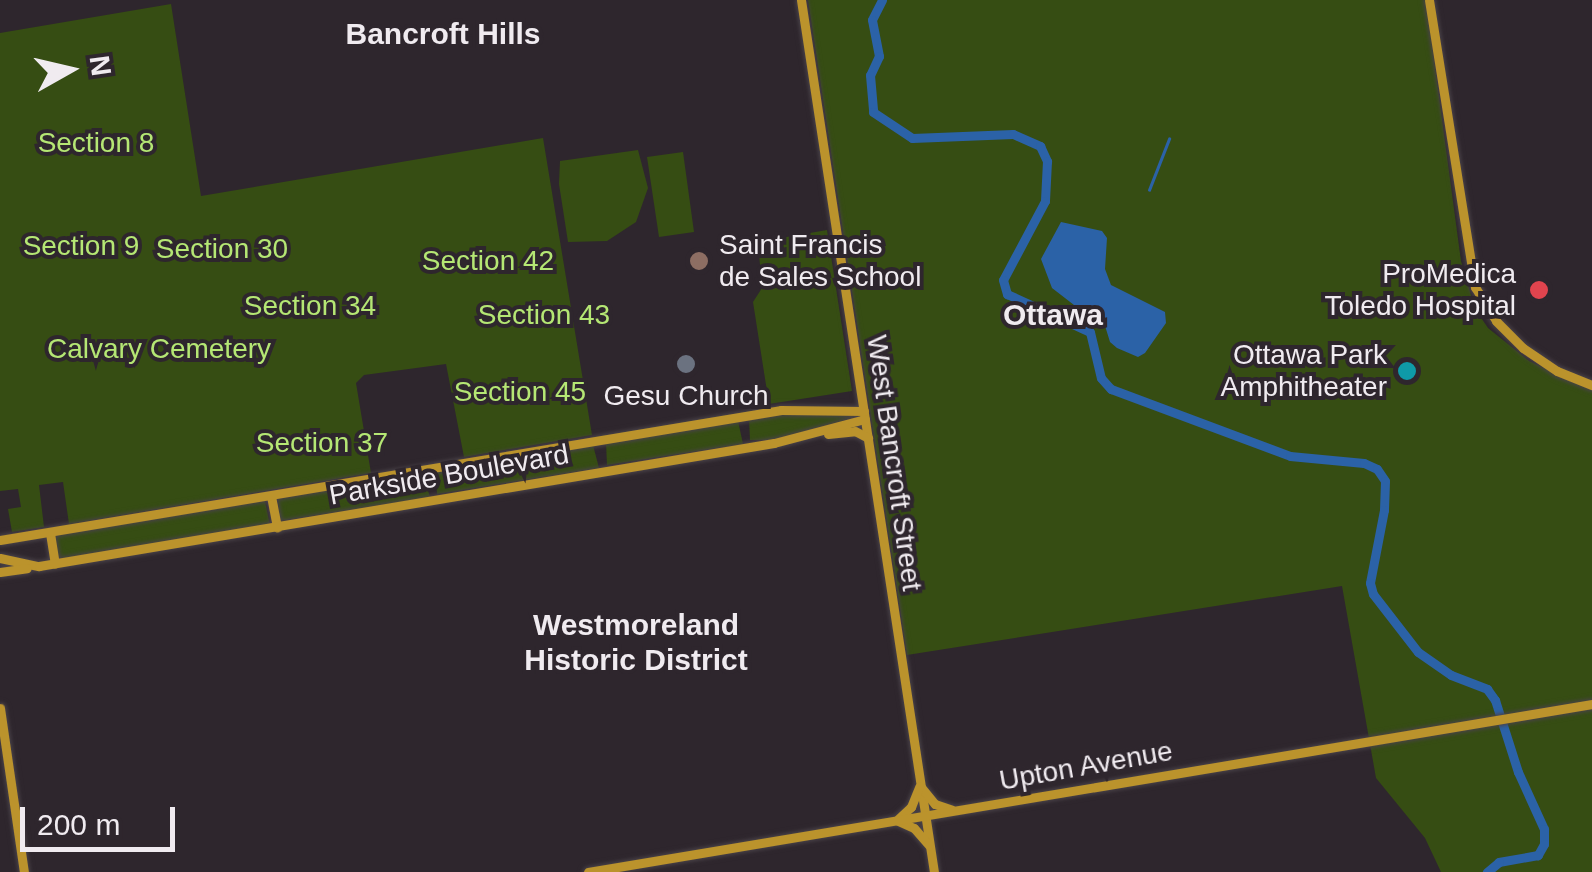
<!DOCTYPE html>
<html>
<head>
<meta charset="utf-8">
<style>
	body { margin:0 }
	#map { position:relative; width:1592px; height:872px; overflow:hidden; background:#2e262d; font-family:Helvetica,sans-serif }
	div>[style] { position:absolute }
	.green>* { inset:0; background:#364d13 }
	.water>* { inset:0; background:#2b62a7 }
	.stream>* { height:2.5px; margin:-1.25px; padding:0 1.25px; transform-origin:1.25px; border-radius:1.25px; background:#2b62a7 }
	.river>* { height:9px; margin:-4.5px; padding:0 4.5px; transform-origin:4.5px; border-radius:4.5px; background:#2b62a7 }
	.roads { filter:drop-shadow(0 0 2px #494248) drop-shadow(0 0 2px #494248) }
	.secondary>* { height:9px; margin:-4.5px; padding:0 4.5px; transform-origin:4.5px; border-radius:4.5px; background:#bb932c }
	.dots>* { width:28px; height:28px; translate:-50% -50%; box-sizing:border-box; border:5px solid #2e262d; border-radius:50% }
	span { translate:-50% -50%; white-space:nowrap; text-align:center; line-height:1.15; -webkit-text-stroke:8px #2e262d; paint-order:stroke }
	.park-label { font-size:28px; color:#b5e774 }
	.poi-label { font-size:28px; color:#f0ebf0 }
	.left { translate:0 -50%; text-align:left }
	.right { translate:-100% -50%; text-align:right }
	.street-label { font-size:28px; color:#f0ebf0 }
	.neighbourhood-label { font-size:30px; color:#f0ebf0; font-weight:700 }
	.north { position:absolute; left:20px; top:20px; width:100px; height:100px; -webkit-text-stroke:8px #2e262d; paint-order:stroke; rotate:82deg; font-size:28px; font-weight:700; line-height:40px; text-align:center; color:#f0ebf0 }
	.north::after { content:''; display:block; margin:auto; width:35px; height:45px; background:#f0ebf0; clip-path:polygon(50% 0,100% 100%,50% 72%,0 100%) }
	.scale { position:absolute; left:20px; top:807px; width:155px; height:45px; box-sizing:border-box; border:5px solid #f0ebf0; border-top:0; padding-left:12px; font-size:30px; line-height:35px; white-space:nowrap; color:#f0ebf0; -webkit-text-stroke:8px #2e262d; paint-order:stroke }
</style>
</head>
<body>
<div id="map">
	<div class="green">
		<div style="clip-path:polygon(808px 0,1426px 0,1461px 261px,1475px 309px,1488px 328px,1529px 361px,1592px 390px,1592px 872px,1441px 872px,1425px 838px,1376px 778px,1342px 586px,907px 655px)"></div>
		<div style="clip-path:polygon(171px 4px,201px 196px,543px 138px,592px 435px,464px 457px,446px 364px,364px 375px,356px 383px,371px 473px,69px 524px,63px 482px,39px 485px,44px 527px,12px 532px,8px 509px,21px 507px,18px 489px,0 491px,0 33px)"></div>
		<div style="clip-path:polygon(638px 150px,648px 188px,636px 222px,607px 241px,568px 242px,559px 184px,560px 161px)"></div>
		<div style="clip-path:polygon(683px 152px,694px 232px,659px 237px,647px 157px)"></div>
		<div style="clip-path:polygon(827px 230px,852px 391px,769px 404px,753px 302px,762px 288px,758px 242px)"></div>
		<div style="clip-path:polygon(778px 414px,853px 415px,856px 417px,773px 440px,750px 440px,749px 419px)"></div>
		<div style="clip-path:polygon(738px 421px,743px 444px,607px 465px,606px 443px)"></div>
		<div style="clip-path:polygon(593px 445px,599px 468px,437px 494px,436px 472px)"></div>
		<div style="clip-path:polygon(423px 474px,430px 497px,280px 521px,278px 499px)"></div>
		<div style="clip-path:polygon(265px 501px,270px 525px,58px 560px,54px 535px)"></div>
	</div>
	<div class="water">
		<div style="clip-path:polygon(1061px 222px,1102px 231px,1107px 238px,1105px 269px,1111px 285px,1165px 312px,1166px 323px,1145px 353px,1138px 357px,1117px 348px,1110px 342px,1102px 316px,1074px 305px,1052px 288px,1041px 259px)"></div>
	</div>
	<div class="stream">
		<div style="left:1149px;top:190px;width:55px;rotate:-68.6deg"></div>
	</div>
	<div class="river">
		<div style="left:882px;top:0;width:22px;rotate:117deg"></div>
		<div style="left:872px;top:20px;width:37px;rotate:79deg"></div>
		<div style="left:879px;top:56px;width:21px;rotate:115deg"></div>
		<div style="left:870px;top:75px;width:37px;rotate:85deg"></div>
		<div style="left:873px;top:112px;width:47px;rotate:33.7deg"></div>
		<div style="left:912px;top:138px;width:101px;rotate:-2.3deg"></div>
		<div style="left:1013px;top:134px;width:30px;rotate:24deg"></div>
		<div style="left:1040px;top:146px;width:17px;rotate:65deg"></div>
		<div style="left:1047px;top:161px;width:40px;rotate:92.9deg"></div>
		<div style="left:1045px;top:201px;width:89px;rotate:118deg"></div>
		<div style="left:1003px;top:280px;width:15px;rotate:74deg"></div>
		<div style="left:1007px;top:294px;width:91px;rotate:24.6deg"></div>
		<div style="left:1090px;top:332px;width:47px;rotate:76.6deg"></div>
		<div style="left:1101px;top:378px;width:15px;rotate:48deg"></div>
		<div style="left:1111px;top:389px;width:191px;rotate:20.5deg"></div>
		<div style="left:1290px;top:456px;width:74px;rotate:5.4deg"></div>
		<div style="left:1364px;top:463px;width:14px;rotate:25deg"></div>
		<div style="left:1377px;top:469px;width:14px;rotate:56deg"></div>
		<div style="left:1385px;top:481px;width:29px;rotate:92deg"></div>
		<div style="left:1384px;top:510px;width:74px;rotate:100.9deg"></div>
		<div style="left:1370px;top:583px;width:11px;rotate:75deg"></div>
		<div style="left:1373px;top:594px;width:73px;rotate:52.2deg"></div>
		<div style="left:1418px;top:652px;width:40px;rotate:34.9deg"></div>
		<div style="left:1451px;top:675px;width:39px;rotate:21deg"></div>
		<div style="left:1487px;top:689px;width:14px;rotate:54deg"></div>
		<div style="left:1495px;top:700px;width:76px;rotate:72.3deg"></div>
		<div style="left:1518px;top:772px;width:63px;rotate:65.5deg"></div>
		<div style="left:1544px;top:829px;width:15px;rotate:90deg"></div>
		<div style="left:1544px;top:844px;width:13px;rotate:119deg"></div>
		<div style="left:1538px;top:855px;width:40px;rotate:170deg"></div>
		<div style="left:1499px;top:862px;width:16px;rotate:140deg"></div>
	</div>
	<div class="roads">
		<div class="secondary">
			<div style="left:801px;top:0;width:882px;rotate:81.33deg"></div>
			<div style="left:1429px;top:0;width:291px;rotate:80.9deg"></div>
			<div style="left:1475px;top:287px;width:40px;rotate:58deg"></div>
			<div style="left:1496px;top:321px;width:38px;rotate:45deg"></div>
			<div style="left:1523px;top:348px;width:41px;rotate:34.1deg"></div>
			<div style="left:1557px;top:371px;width:38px;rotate:22deg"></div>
			<div style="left:828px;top:434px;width:27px;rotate:-6deg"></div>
			<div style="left:855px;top:431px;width:15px;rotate:28deg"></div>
			<div style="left:271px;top:496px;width:32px;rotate:79deg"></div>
			<div style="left:50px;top:533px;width:31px;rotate:81deg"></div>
			<div style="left:0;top:540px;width:792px;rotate:-9.45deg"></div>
			<div style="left:781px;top:410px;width:83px;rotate:0.7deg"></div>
			<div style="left:0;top:558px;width:40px;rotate:12deg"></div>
			<div style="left:39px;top:566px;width:745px;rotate:-9.5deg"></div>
			<div style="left:774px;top:443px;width:94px;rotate:-14.8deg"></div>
			<div style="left:0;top:572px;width:27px;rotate:-8deg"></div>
			<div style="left:0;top:708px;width:166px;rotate:81.7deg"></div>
			<div style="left:921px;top:787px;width:22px;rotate:51deg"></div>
			<div style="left:935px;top:804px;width:18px;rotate:19deg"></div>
			<div style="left:898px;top:819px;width:18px;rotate:-43deg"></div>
			<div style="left:911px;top:807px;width:22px;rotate:-68deg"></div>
			<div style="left:898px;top:821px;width:17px;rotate:24deg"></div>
			<div style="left:914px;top:828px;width:23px;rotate:49deg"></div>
			<div style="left:588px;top:872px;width:1018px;rotate:-9.5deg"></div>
		</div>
	</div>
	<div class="dots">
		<div style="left:699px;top:261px;background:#8d6e63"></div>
		<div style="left:1539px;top:290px;background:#e0444e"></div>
		<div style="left:686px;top:364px;background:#6b7280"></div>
		<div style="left:1407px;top:371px;background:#0f9aa8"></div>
	</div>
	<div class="park-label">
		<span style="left:96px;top:143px">Section 8</span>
		<span style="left:81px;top:246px">Section 9</span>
		<span style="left:222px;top:249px">Section 30</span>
		<span style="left:488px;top:261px">Section 42</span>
		<span style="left:310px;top:306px">Section 34</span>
		<span style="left:544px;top:315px">Section 43</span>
		<span style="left:159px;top:349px">Calvary Cemetery</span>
		<span style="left:520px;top:392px">Section 45</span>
		<span style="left:322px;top:443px">Section 37</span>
	</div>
	<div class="poi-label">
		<span class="left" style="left:719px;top:261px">Saint Francis<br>de Sales School</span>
		<span class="right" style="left:1516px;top:290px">ProMedica<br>Toledo Hospital</span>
		<span class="right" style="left:1387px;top:371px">Ottawa Park<br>Amphitheater</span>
		<span style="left:686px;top:396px">Gesu Church</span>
	</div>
	<div class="street-label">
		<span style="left:894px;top:463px;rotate:82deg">West Bancroft Street</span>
		<span style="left:449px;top:475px;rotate:-10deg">Parkside Boulevard</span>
		<span style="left:1086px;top:766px;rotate:-10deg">Upton Avenue</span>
	</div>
	<div class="neighbourhood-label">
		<span style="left:443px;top:34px">Bancroft Hills</span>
		<span style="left:1053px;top:315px">Ottawa</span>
		<span style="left:636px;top:642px">Westmoreland<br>Historic District</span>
	</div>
	<div class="north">N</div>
	<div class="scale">200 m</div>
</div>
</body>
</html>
